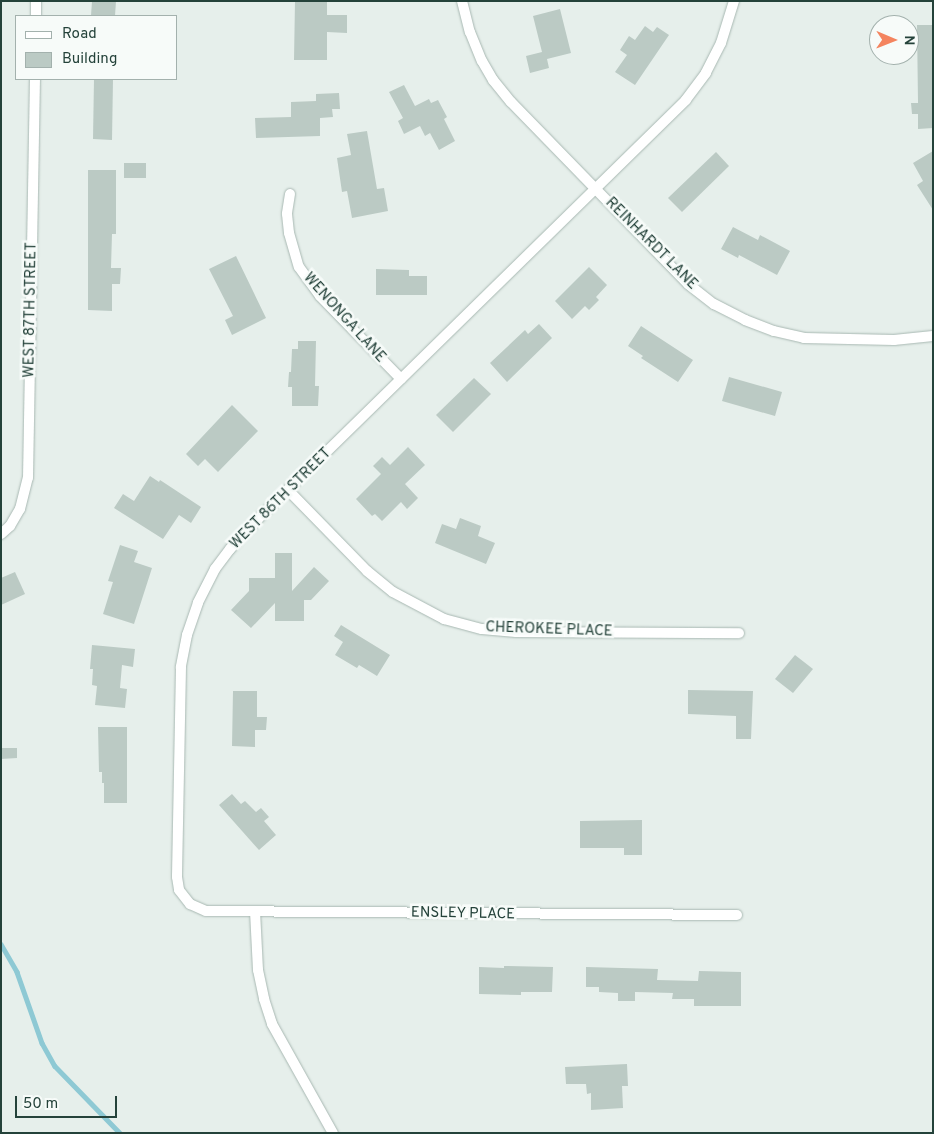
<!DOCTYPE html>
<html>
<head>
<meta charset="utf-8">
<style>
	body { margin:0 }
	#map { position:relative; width:934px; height:1134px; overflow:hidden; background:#e6efeb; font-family:Overpass,sans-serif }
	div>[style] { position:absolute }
	.stream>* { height:4.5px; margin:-2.25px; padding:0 2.25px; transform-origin:2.25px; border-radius:2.25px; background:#8ec9d4 }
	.building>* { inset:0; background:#bbcac4 }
	.roads { filter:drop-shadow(0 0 1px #a8b8b2) drop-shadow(0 0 1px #a8b8b2) }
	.street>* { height:10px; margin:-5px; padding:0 5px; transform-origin:5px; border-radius:5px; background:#fff }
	span { translate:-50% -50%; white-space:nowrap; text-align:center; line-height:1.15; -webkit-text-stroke:5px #f7fbf9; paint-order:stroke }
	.street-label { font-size:15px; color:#24423a }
	.frame { position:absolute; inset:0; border:2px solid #24423a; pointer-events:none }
	.legend { position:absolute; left:15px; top:15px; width:162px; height:65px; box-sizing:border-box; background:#f7fbf9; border:1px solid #a3b1ad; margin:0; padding:6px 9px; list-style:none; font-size:15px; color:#24423a }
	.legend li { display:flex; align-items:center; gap:10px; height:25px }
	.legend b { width:25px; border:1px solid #a3b1ad }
	.north { position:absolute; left:869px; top:15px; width:50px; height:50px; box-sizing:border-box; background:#f7fbf9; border:1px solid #a3b1ad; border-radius:50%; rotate:91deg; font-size:14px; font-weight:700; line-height:20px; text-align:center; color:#24423a }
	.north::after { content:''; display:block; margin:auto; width:18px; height:22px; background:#f4845f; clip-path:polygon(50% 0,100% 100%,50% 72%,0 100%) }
	.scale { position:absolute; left:15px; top:1096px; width:102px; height:22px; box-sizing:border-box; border:2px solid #24423a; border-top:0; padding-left:6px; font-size:15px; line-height:18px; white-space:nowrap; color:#24423a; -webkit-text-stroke:4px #f7fbf9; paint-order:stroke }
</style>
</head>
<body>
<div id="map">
	<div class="stream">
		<div style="left:1px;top:944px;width:32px;rotate:60deg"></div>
		<div style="left:17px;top:972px;width:75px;rotate:70.6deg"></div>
		<div style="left:42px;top:1043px;width:26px;rotate:61deg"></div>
		<div style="left:55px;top:1066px;width:93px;rotate:45.9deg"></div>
	</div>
	<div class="building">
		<div style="clip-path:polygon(92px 1px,116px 1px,115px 16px,91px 16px)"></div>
		<div style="clip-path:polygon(295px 1px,327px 1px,327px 15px,347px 15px,347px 33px,327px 32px,327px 60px,294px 60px)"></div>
		<div style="clip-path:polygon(560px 9px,571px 53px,547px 59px,549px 68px,530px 73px,526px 56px,542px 52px,533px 16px)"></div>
		<div style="clip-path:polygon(917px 25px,933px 25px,933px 128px,918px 129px,918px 114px,912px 114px,911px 103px,918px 103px)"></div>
		<div style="clip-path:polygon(645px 26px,653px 32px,657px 27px,669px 35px,635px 85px,615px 72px,627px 55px,620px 50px,629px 36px,635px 40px)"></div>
		<div style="clip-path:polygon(94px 79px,113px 79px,112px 140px,93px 139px)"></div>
		<div style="clip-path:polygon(404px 85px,415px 106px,429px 99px,431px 103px,438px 100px,447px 117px,444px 119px,455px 141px,439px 150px,430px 133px,425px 136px,420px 126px,404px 134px,398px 121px,403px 118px,389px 92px)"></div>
		<div style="clip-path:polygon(339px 93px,340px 109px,332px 109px,333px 117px,320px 118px,320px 136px,256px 138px,255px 118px,291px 117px,291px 102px,316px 101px,316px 94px)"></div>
		<div style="clip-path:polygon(367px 131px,377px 189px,384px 188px,388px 211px,352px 218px,347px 191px,342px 192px,337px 158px,351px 155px,347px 134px)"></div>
		<div style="clip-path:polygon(933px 151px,933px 210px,917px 185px,923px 181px,913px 163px)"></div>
		<div style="clip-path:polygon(716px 152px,729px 166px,682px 212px,668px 198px)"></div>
		<div style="clip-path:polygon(124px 163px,146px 163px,146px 178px,124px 178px)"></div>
		<div style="clip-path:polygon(88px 170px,116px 170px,116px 234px,112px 234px,111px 268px,121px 268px,120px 284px,112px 284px,112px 311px,88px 310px)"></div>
		<div style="clip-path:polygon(733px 227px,758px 240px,760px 235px,790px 251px,777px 275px,739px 255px,738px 258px,721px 249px)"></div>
		<div style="clip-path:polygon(236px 256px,266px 318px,232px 335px,225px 320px,233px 316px,209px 269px)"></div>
		<div style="clip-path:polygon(589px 267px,607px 285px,596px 297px,599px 300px,589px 310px,585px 306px,572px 319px,555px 301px)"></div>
		<div style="clip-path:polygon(376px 269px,409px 270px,409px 276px,427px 276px,427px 295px,376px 295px)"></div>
		<div style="clip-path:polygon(539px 324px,552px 338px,507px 382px,490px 363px,525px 330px,528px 334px)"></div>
		<div style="clip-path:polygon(641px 326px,693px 360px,678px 382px,641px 358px,643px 356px,628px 346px)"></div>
		<div style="clip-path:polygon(298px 341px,316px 341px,315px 386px,319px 386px,318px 406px,292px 406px,292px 387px,288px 387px,289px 372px,291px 372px,292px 349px,298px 349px)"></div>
		<div style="clip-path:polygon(729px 377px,782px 392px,775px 416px,722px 401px)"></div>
		<div style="clip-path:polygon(474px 378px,491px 394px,453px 432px,436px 415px)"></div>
		<div style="clip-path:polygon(232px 405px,258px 431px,218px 472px,205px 459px,198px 466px,186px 454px)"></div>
		<div style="clip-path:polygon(408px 447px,425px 465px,405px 484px,418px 498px,407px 509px,401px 502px,382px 521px,375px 514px,372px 516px,356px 499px,381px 474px,373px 466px,382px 457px,390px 465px)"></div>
		<div style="clip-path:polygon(150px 476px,159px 482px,160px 480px,201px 507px,191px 523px,179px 515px,163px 539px,114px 508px,123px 494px,134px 501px)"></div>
		<div style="clip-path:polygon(460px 518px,481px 526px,478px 536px,495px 543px,486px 564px,435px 543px,442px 524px,456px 529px)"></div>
		<div style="clip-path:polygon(120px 545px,138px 551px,134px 562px,152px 568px,134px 624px,103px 614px,113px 582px,108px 581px)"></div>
		<div style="clip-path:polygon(275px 553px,292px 553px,292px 591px,314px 567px,329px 581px,311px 600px,304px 600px,304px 621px,275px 621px,275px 603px,251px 628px,231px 610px,249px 591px,249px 578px,275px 578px)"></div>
		<div style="clip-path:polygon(15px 572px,25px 594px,1px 605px,1px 578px)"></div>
		<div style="clip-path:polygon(341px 625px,390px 655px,377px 676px,359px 665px,357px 668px,335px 655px,343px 642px,334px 636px)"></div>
		<div style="clip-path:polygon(92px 645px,135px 649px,133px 667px,122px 665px,120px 688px,127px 689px,125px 708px,95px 705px,97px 686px,92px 685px,93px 669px,90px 669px)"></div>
		<div style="clip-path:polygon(795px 655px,813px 669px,793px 693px,775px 679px)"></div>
		<div style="clip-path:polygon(688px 690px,753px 691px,751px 739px,736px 739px,736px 716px,688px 714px)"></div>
		<div style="clip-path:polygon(233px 691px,257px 691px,257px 717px,267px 717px,266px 730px,255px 730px,255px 747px,232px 746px)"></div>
		<div style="clip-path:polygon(98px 727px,127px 727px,127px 803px,104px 803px,104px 783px,102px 783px,102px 772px,99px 772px)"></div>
		<div style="clip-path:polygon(1px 748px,17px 748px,17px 758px,1px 759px)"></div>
		<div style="clip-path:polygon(232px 794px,241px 804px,245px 801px,256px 812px,261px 808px,269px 817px,264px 821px,276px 835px,259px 850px,219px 805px)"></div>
		<div style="clip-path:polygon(642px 820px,642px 855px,624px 855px,624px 848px,580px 848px,580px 821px)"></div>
		<div style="clip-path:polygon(504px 966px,553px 967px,552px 992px,521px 992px,521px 995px,479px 994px,479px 967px,504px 968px)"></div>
		<div style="clip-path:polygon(586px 967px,658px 969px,657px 980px,698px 981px,699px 971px,741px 972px,741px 1006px,694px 1006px,694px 999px,672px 999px,673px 993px,635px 992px,635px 1001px,618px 1001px,618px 993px,599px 992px,599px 987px,586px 987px)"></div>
		<div style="clip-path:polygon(627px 1064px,628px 1086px,622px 1086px,623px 1108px,591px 1110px,591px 1093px,587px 1094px,586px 1084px,566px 1084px,565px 1067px)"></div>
	</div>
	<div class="roads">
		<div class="street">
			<div style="left:462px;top:1px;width:32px;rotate:76deg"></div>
			<div style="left:470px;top:32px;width:31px;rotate:68deg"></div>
			<div style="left:482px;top:61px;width:22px;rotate:60deg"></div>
			<div style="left:493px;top:80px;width:28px;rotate:51deg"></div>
			<div style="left:511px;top:102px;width:254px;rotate:45.8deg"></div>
			<div style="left:688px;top:284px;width:33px;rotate:38deg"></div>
			<div style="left:714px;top:304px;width:35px;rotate:27deg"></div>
			<div style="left:745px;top:320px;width:31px;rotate:21deg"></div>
			<div style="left:774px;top:331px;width:31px;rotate:13deg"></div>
			<div style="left:804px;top:338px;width:90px;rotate:1.3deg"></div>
			<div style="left:894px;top:340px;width:39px;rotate:-6deg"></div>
			<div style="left:734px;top:1px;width:44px;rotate:107.2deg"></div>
			<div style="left:721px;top:43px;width:34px;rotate:117deg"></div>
			<div style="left:706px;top:73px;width:34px;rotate:127deg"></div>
			<div style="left:686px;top:100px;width:599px;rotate:135.61deg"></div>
			<div style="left:258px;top:519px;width:41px;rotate:133deg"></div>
			<div style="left:230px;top:549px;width:25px;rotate:127deg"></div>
			<div style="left:215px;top:569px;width:38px;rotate:117deg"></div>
			<div style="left:198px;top:603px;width:34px;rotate:109deg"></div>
			<div style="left:187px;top:635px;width:33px;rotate:101deg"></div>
			<div style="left:181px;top:667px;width:210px;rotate:91.1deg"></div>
			<div style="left:177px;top:877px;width:13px;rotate:81deg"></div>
			<div style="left:179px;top:890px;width:18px;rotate:52deg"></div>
			<div style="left:190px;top:904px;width:17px;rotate:24deg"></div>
			<div style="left:206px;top:911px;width:531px;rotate:0.43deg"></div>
			<div style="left:36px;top:16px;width:15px;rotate:-90deg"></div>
			<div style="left:290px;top:194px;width:20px;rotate:99deg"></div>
			<div style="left:287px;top:214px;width:19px;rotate:84deg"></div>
			<div style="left:289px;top:233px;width:35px;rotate:74deg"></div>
			<div style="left:299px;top:267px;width:36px;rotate:54deg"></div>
			<div style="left:320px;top:296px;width:116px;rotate:45.7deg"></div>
			<div style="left:288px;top:490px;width:113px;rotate:45.7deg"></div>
			<div style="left:367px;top:571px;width:33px;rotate:39deg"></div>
			<div style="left:393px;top:592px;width:58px;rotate:27.9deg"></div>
			<div style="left:444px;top:619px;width:39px;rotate:15deg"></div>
			<div style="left:482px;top:629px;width:34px;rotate:5deg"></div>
			<div style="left:516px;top:632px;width:223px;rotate:0.3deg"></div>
			<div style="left:1px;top:534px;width:12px;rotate:-42deg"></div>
			<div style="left:10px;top:526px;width:20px;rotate:-60deg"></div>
			<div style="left:20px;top:509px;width:32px;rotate:-76deg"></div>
			<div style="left:28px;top:478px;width:399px;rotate:-89deg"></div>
			<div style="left:255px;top:911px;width:59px;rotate:87.1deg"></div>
			<div style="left:258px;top:970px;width:30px;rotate:78deg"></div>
			<div style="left:264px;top:999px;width:26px;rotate:72deg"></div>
			<div style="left:272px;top:1024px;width:125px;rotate:60.8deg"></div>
		</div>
	</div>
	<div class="street-label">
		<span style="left:651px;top:244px;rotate:45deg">REINHARDT LANE</span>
		<span style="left:31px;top:310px;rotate:-89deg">WEST 87TH STREET</span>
		<span style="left:344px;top:318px;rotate:48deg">WENONGA LANE</span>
		<span style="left:281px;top:499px;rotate:-45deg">WEST 86TH STREET</span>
		<span style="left:549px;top:630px;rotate:2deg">CHEROKEE PLACE</span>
		<span style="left:463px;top:914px;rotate:1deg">ENSLEY PLACE</span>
	</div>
	<div class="frame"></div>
	<ul class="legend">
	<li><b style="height:6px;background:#fff"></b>Road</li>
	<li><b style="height:14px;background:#bbcac4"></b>Building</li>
	</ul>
	<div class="north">N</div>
	<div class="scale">50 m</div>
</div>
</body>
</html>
